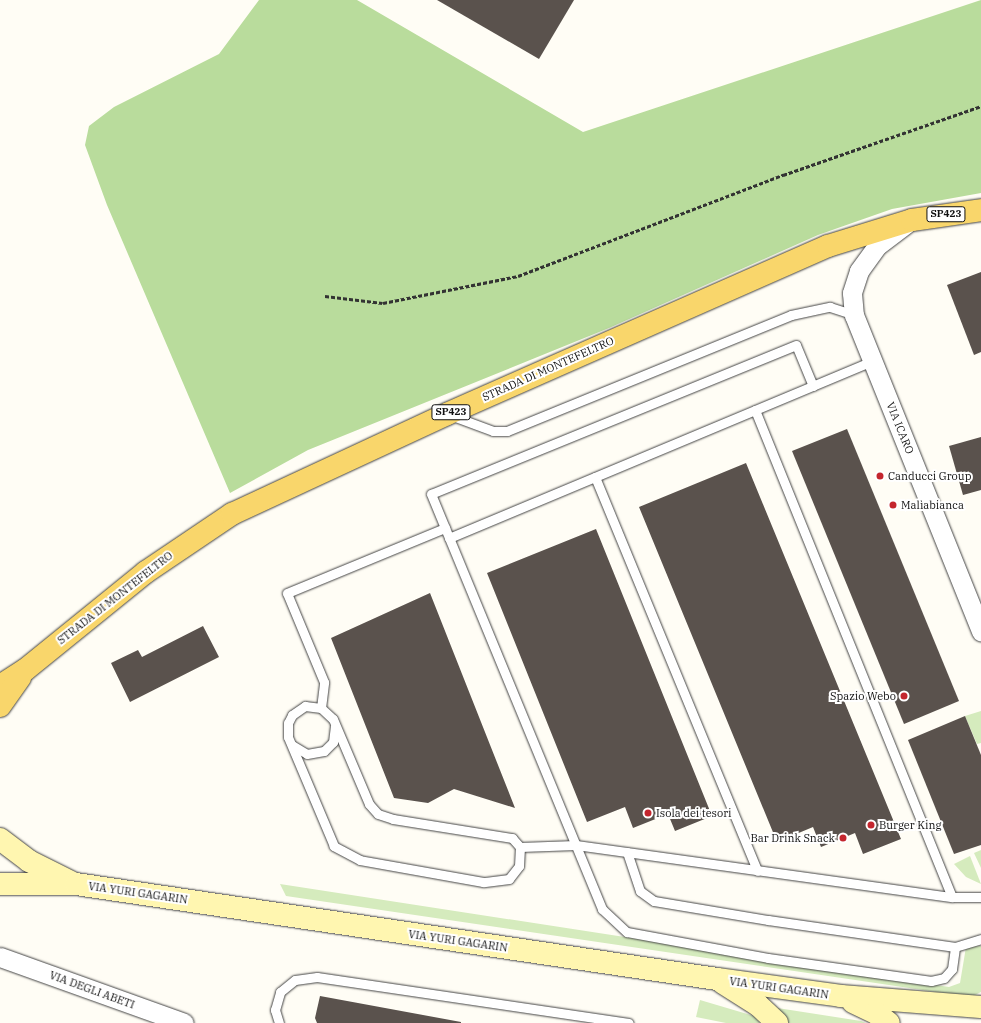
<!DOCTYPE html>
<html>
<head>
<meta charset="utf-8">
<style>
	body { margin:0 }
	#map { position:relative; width:981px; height:1023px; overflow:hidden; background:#fffdf5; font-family:"IBM Plex Serif",serif }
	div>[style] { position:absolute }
	.green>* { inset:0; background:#d5ebbd }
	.forest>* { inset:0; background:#b9dc9c }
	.building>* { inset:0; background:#5a524d }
	.path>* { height:2.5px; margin-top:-1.25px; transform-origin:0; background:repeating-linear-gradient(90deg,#333 0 4px,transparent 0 6px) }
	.roads { filter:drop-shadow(0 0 1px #444) drop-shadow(0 0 1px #444) }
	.lane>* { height:9px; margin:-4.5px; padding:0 4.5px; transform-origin:4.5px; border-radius:4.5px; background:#fff }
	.street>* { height:19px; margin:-9.5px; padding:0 9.5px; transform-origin:9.5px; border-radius:9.5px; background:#fff }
	.secondary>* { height:22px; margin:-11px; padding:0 11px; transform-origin:11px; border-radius:11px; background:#fff6b0 }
	.primary>* { height:22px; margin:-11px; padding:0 11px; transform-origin:11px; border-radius:11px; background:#f9d66b }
	.dots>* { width:11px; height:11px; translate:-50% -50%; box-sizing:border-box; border:2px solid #fff; border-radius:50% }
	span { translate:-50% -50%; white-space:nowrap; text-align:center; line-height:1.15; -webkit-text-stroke:4px #fff; paint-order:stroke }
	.shield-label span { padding:1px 3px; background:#fff; border:1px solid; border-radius:3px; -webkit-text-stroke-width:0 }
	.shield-label { font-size:10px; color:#111; font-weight:700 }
	.street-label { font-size:11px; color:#111 }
	.poi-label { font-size:11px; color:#111 }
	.left { translate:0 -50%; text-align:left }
	.right { translate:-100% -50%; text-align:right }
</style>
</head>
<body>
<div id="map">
	<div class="green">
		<div style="clip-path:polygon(981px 711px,981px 743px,977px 744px,965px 716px)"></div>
		<div style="clip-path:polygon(981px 850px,981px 868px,974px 853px)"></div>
		<div style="clip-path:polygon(970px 856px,981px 884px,966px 877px,954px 864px)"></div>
		<div style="clip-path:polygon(280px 884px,949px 987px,960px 983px,966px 947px,981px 946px,981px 992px,973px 996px,950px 994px,286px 896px)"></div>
		<div style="clip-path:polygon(700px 1000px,754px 1016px,760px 1023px,726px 1023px,696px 1017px)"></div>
		<div style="clip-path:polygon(771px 1007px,861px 1021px,866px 1023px,788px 1023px)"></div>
	</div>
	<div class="forest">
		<div style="clip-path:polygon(259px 0,357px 0,583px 132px,981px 0,981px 193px,892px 209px,818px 235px,609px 328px,308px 450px,230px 493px,107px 205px,85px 145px,89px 126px,114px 107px,219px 54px)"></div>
	</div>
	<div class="building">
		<div style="clip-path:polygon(437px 0,574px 0,539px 59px)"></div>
		<div style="clip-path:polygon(981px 272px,981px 352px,974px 355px,947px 285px)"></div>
		<div style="clip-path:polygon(847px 429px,959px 701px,904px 724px,792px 451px)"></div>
		<div style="clip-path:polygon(981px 437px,981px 490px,963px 495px,949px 446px)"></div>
		<div style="clip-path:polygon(746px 463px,901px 839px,863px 854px,855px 833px,821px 847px,813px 827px,777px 842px,639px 507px)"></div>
		<div style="clip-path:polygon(596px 529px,712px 816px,675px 831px,668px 814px,633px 828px,625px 807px,587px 822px,487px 573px)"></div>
		<div style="clip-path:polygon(430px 593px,515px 808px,454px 789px,428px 803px,394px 798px,331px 638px)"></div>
		<div style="clip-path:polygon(203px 626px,219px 657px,130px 702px,111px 663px,138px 650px,142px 657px)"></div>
		<div style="clip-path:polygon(965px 716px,981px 755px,981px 845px,954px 854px,908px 740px)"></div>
		<div style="clip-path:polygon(320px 996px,461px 1022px,461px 1023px,317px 1023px,315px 1018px)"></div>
	</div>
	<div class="path">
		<div style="left:325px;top:296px;width:58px;rotate:6.9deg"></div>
		<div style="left:383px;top:303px;width:138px;rotate:-11.3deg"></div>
		<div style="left:518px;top:276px;width:284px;rotate:-20.9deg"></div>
		<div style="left:783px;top:175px;width:210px;rotate:-19.2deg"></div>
	</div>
	<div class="roads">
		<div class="lane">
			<div style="left:813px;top:386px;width:44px;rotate:-112.5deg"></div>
			<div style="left:796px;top:345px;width:394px;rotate:157.8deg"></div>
			<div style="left:431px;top:494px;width:449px;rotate:67.6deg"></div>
			<div style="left:602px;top:909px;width:34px;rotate:43deg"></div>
			<div style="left:627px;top:932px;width:143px;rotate:10.4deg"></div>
			<div style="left:768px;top:958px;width:165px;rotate:8deg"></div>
			<div style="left:931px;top:981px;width:13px;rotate:-13deg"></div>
			<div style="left:944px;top:978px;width:12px;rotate:-48deg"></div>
			<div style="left:952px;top:969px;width:22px;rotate:-82deg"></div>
			<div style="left:755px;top:410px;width:525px;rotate:67.98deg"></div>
			<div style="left:450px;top:415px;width:46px;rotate:20.4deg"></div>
			<div style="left:493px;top:431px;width:14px"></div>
			<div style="left:507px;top:431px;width:307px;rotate:-22.2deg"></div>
			<div style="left:791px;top:315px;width:40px;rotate:-12deg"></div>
			<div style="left:830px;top:307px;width:25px;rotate:18deg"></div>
			<div style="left:595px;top:477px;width:426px;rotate:67.6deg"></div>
			<div style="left:449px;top:538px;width:459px;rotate:-22.7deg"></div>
			<div style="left:305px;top:706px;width:16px;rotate:7deg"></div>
			<div style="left:321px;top:708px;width:16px;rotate:43deg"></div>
			<div style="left:333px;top:719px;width:92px;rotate:67deg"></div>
			<div style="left:369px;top:804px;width:13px;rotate:48deg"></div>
			<div style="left:378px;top:814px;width:16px;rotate:18deg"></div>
			<div style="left:393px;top:819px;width:121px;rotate:9.1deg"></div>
			<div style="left:512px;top:838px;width:12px;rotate:48deg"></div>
			<div style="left:520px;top:847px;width:19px;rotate:93deg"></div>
			<div style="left:519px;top:866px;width:16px;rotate:128deg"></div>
			<div style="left:509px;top:879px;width:26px;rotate:173deg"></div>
			<div style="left:483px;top:882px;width:125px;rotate:-169.9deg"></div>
			<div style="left:360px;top:860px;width:30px;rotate:-152deg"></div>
			<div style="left:334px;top:846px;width:118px;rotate:-112.9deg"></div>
			<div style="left:288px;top:737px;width:14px;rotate:-90deg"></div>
			<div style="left:288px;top:723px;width:9px;rotate:-63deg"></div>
			<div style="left:292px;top:715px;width:16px;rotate:-35deg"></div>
			<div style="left:321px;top:708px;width:26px;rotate:-83deg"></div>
			<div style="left:324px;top:682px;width:96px;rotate:-112.6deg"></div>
			<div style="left:287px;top:593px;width:171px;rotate:-22.4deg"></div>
			<div style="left:292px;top:745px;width:17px;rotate:31deg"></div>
			<div style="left:307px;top:754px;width:17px;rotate:-10deg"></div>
			<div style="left:324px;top:751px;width:13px;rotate:-45deg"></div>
			<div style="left:333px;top:742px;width:16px;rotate:-83deg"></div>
			<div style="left:520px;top:847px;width:56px;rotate:-2deg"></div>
			<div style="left:576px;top:845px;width:380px;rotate:7.9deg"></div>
			<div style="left:952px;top:897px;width:29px"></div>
			<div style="left:627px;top:852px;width:41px;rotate:71.6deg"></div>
			<div style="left:640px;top:891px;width:17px;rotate:36deg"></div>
			<div style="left:654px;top:901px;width:116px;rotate:9.5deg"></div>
			<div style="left:768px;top:920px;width:189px;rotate:8.2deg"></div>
			<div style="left:955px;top:947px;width:27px;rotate:-17deg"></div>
			<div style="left:279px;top:1023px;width:14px;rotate:-107deg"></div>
			<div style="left:275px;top:1010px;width:19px;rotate:-74deg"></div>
			<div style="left:280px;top:992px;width:19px;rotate:-39deg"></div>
			<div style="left:295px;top:980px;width:22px;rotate:-8deg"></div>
			<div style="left:317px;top:977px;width:315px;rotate:8.4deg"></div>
		</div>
		<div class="street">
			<div style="left:906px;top:224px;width:36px;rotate:143deg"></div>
			<div style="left:877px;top:246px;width:31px;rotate:126deg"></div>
			<div style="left:859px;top:271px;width:23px;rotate:108deg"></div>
			<div style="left:852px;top:293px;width:22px;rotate:85deg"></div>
			<div style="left:854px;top:315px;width:341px;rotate:68.1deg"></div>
			<div style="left:0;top:957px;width:195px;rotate:19.7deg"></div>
		</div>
		<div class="secondary">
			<div style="left:0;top:839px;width:36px;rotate:37deg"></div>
			<div style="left:29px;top:861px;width:47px;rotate:26.6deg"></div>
			<div style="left:0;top:884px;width:76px"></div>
			<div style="left:76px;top:884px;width:648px;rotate:8.43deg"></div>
			<div style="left:717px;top:979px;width:125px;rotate:7.8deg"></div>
			<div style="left:841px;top:996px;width:140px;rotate:4.5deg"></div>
			<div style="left:723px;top:983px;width:41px;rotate:32.2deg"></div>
			<div style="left:758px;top:1005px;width:26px;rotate:43deg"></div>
			<div style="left:853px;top:1002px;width:25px;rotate:26deg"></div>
			<div style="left:876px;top:1013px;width:16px;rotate:38deg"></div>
		</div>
		<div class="primary">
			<div style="left:0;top:686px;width:30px;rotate:-33deg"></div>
			<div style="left:25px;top:670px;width:156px;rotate:-39deg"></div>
			<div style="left:146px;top:572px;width:104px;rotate:-34deg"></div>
			<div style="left:232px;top:514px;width:237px;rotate:-24.9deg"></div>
			<div style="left:447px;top:414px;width:416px;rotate:-23.8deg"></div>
			<div style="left:828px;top:246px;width:88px;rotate:-17.2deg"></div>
			<div style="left:912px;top:220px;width:70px;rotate:-8.2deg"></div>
			<div style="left:0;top:706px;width:35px;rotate:-55deg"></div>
		</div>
	</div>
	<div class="dots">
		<div style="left:880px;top:476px;background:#c4262e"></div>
		<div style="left:893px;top:505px;background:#c4262e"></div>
		<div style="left:904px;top:696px;background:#c4262e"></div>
		<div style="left:648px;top:813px;background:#c4262e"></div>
		<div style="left:871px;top:825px;background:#c4262e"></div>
		<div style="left:843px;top:838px;background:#c4262e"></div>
	</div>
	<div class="shield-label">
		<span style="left:946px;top:214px">SP423</span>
		<span style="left:451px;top:412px">SP423</span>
	</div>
	<div class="street-label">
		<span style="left:548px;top:369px;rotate:-24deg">STRADA DI MONTEFELTRO</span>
		<span style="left:900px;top:428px;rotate:68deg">VIA ICARO</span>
		<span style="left:115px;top:598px;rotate:-38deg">STRADA DI MONTEFELTRO</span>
		<span style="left:138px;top:893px;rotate:8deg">VIA YURI GAGARIN</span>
		<span style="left:458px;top:941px;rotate:8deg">VIA YURI GAGARIN</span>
		<span style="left:779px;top:988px;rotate:8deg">VIA YURI GAGARIN</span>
		<span style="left:92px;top:990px;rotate:20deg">VIA DEGLI ABETI</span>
	</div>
	<div class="poi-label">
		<span class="left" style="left:888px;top:476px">Canducci Group</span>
		<span class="left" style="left:901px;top:505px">Malìabianca</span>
		<span class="right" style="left:896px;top:696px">Spazio Webo</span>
		<span class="left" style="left:656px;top:813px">Isola dei tesori</span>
		<span class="left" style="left:879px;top:825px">Burger King</span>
		<span class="right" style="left:835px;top:838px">Bar Drink Snack</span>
	</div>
</div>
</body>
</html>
